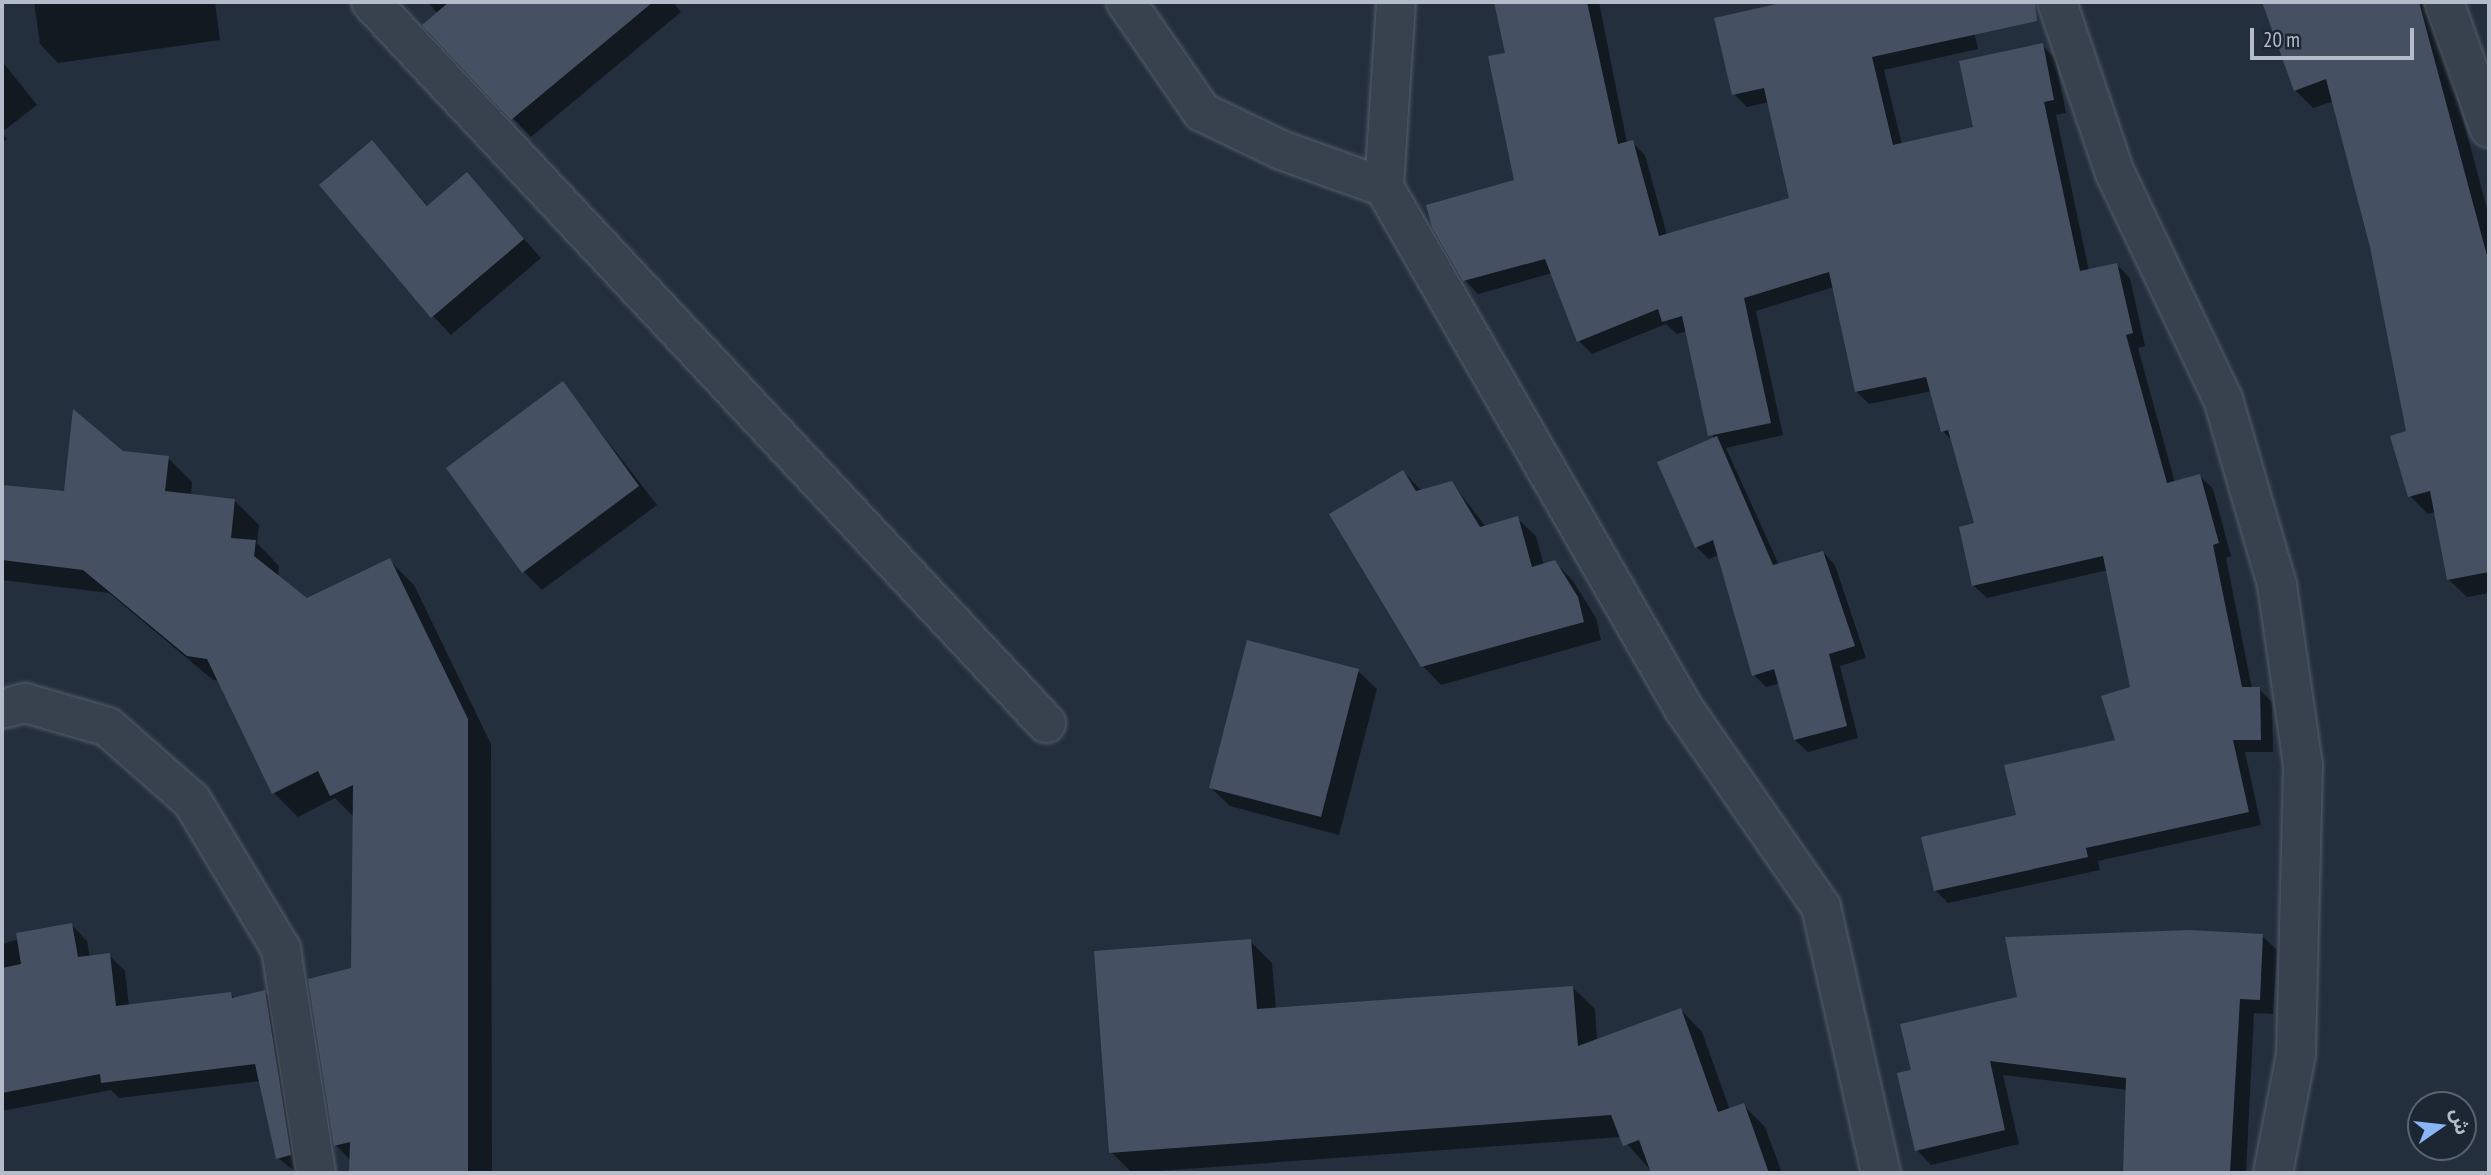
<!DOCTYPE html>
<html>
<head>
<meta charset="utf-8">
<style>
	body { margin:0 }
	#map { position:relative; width:2491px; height:1175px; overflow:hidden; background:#242f3e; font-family:"PT Sans Narrow","Noto Sans Arabic",sans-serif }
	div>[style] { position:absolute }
	.shadow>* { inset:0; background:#0007 }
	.building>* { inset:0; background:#455162 }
	.roads { filter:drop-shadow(0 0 2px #565f6c) drop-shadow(0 0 2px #565f6c) }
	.minor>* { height:38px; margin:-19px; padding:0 19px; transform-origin:19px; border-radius:19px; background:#38414e }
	span { translate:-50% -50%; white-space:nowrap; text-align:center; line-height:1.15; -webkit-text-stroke:5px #1d2633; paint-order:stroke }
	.frame { position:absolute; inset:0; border:4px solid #b4bcc9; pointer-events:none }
	.north { position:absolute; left:2407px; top:1091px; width:70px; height:70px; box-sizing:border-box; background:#1d2633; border:2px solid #59626f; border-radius:50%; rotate:76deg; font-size:19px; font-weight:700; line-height:28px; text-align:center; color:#b4bcc9 }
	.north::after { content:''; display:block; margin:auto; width:24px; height:32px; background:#8ab4f8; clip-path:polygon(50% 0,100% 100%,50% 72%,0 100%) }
	.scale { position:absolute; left:2250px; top:28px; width:164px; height:32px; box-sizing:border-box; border:4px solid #b4bcc9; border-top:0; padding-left:9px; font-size:21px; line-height:24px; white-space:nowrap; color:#b4bcc9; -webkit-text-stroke:5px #1d2633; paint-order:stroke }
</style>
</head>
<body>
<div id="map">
	<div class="shadow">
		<div style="clip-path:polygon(34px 2px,215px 2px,220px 40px,58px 63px,40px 44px)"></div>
		<div style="clip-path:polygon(428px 2px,673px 2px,681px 12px,531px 137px,425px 25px,438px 14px)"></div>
		<div style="clip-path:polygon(1496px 2px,1599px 2px,1627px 143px,1632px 142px,1645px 155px,1667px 235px,1791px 199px,1769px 102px,1747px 107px,1734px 94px,1716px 20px,1794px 2px,1968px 2px,1978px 49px,1884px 70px,1902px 145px,1976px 129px,2042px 45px,2055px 58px,2066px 113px,2056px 115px,2089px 271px,2117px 265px,2130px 278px,2145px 346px,2138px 348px,2175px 483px,2200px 476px,2213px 489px,2231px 556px,2226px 558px,2252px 689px,2259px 689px,2272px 702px,2273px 752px,2245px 752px,2261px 825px,2098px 861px,2100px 870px,1948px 903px,1935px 890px,2018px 817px,2117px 742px,2132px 688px,2108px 570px,1987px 598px,1973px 585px,1977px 524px,1953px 442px,1943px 431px,1932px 391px,1869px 404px,1856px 391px,1834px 287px,1756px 311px,1783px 435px,1726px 448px,1779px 565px,1823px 552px,1835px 565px,1866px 658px,1840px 666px,1858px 738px,1808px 752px,1795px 740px,1780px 683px,1766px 687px,1754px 675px,1719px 555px,1709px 559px,1696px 547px,1714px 440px,1687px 331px,1677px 334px,1666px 324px,1592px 354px,1579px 341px,1552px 273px,1478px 294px,1465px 280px,1516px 181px,1507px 54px)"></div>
		<div style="clip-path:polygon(2279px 2px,2420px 2px,2436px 18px,2489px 216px,2489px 593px,2467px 597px,2448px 579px,2435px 512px,2428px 514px,2410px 496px,2408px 432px,2372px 247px,2334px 101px,2313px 108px,2295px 90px)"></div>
		<div style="clip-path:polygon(2px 61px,37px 105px,2px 132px,7px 139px,2px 143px)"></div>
		<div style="clip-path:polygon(372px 142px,429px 207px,467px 175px,541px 258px,451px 335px,433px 316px)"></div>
		<div style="clip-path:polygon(563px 384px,657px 505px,542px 590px,524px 572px)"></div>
		<div style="clip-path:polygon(122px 452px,168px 458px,192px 482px,191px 496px,235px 501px,259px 525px,257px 543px,279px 566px,278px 577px,306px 601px,390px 561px,414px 585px,491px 744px,492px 1173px,351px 1173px,351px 1161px,336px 1145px,353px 970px,355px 818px,335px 798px,298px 817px,274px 793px,220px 681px,213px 680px,109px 593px,2px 580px,2px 487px,65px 493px)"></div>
		<div style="clip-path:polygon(1403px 472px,1422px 491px,1452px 483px,1486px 527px,1517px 518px,1536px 536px,1544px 566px,1555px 562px,1573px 581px,1596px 618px,1601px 640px,1441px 685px,1423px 666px)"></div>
		<div style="clip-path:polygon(1358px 671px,1377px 689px,1339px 835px,1230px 806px,1211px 788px)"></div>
		<div style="clip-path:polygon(71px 924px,87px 941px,90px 958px,109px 955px,125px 971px,129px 1006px,230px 994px,236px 999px,265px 992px,281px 1008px,297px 1173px,278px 1158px,260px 1081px,119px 1098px,111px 1090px,2px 1111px,2px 944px)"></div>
		<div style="clip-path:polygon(2262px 936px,2277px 950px,2273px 1014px,2254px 1013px,2246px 1173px,2125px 1173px,2128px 1090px,2003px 1075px,2019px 1144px,1931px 1165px,1917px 1150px,1913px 1071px,2019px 998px)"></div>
		<div style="clip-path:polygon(1250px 941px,1272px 963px,1276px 1009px,1573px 988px,1595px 1009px,1597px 1041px,1681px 1010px,1702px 1032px,1730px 1110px,1743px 1105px,1765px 1127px,1782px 1173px,1653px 1173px,1621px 1137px,1132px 1173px,1111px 1152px)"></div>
	</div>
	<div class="building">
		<div style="clip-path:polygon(449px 2px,653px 2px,511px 120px,422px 25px)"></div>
		<div style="clip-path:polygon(1494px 2px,1587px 2px,1618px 144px,1633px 140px,1659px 236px,1789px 198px,1764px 88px,1732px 95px,1714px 18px,1786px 2px,2035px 2px,2037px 21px,1872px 57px,1893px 145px,1973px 127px,1959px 61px,2043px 43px,2054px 100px,2044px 102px,2080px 271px,2117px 263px,2133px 333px,2126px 335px,2167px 483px,2200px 474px,2219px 543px,2213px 545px,2242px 687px,2260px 687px,2261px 740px,2233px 740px,2249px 812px,2086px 848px,2088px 857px,1934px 891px,1921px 837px,2016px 815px,2004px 765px,2115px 740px,2101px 696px,2130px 687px,2103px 556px,1972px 586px,1959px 527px,1974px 523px,1948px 430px,1941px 432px,1926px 377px,1855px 392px,1829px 272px,1744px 298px,1771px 423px,1708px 436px,1682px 316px,1662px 322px,1658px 309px,1577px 342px,1545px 259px,1463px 281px,1432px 227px,1426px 205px,1514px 180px,1488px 56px,1505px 53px)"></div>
		<div style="clip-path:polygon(2262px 2px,2419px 2px,2489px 263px,2489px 572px,2447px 580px,2430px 491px,2408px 497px,2390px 436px,2406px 431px,2370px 247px,2326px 79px,2294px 91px)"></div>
		<div style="clip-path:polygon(372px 140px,427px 206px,467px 172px,524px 239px,431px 318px,319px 185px)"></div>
		<div style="clip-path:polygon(563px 381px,639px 486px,522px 573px,446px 468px)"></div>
		<div style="clip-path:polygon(73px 409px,123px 451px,169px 456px,165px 491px,235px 499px,231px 538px,256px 540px,254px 556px,307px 598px,390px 558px,468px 719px,468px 1173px,349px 1173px,350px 1142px,334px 1146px,308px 979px,351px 968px,353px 785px,330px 796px,318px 771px,272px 794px,207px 659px,187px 656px,83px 570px,2px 560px,2px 485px,64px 491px)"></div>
		<div style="clip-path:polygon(1717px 436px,1773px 565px,1823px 551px,1855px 646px,1829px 654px,1847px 726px,1794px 740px,1774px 669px,1752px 676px,1713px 540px,1695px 548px,1657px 462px)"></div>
		<div style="clip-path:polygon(1403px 470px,1416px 491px,1452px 481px,1480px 527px,1518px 516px,1532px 567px,1555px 560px,1578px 597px,1584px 622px,1421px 667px,1329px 514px)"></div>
		<div style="clip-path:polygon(1247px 640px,1359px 669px,1321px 817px,1209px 788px)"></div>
		<div style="clip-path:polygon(72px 923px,78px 957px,110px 953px,116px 1006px,231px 992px,232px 998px,265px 990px,291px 1155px,276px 1159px,255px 1064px,101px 1083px,100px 1074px,2px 1093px,2px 968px,21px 964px,16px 933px)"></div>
		<div style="clip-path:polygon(2189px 930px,2263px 934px,2260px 1000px,2240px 999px,2230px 1173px,2123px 1173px,2126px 1078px,1990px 1061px,2005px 1130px,1915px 1151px,1897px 1073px,1911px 1070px,1900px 1024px,2017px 997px,2005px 937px)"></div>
		<div style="clip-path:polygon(1251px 939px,1257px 1009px,1573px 986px,1578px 1046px,1681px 1008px,1718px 1112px,1744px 1103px,1769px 1173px,1651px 1173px,1639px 1140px,1623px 1146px,1611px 1115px,1109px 1153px,1094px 951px)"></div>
	</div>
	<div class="roads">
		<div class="minor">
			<div style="left:371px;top:2px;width:988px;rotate:46.89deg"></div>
			<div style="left:1126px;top:2px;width:134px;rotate:55.4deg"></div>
			<div style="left:1202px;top:112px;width:88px;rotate:25.7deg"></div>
			<div style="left:1281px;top:150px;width:109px;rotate:19.8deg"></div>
			<div style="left:1396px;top:2px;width:185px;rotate:93.7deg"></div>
			<div style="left:1384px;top:187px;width:602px;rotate:60.11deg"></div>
			<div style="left:1684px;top:709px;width:241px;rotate:55.3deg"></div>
			<div style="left:1821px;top:907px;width:273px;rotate:77.3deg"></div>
			<div style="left:2057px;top:2px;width:181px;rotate:71.3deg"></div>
			<div style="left:2115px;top:173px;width:250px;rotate:64.5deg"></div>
			<div style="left:2223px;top:399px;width:194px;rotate:73.8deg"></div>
			<div style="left:2277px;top:585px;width:182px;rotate:81.8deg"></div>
			<div style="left:2303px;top:765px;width:289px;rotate:91.4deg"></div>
			<div style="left:2296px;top:1054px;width:121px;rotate:100.9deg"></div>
			<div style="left:2444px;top:2px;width:134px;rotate:70.3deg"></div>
			<div style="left:2px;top:709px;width:24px;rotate:-15deg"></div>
			<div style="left:25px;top:703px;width:86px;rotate:16.1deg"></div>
			<div style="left:108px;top:727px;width:112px;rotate:41.4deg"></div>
			<div style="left:192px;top:801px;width:173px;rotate:59deg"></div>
			<div style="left:281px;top:949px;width:227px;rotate:81.1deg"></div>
		</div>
	</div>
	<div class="frame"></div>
	<div class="north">ش</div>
	<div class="scale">20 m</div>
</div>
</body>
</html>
